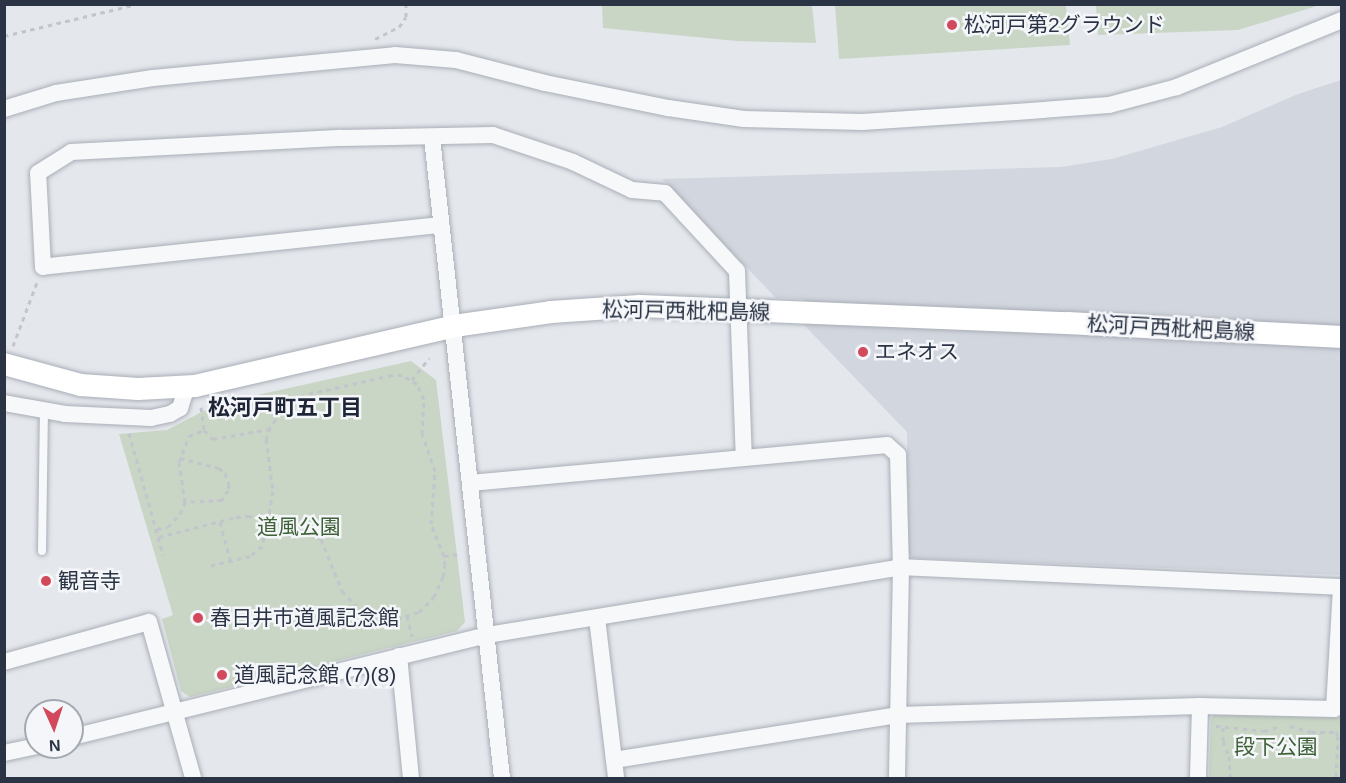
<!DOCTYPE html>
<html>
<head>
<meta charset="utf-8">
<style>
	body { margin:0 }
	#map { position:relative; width:1346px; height:783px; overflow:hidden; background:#e4e7ec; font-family:Helvetica,"Noto Sans JP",sans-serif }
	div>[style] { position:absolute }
	.built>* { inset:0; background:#d2d6de }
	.green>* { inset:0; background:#c9d6c5 }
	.path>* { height:3px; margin-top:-1.5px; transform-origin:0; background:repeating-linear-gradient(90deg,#c2c5cb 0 4.5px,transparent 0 9px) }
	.roads { filter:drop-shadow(0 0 2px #a9aeb7) drop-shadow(0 0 2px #a9aeb7) }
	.service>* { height:8px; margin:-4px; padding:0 4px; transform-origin:4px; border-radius:4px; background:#f7f8fa }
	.minor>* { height:16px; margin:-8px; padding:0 8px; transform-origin:8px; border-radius:8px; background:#f7f8fa }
	.secondary>* { height:22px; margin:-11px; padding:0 11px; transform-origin:11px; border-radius:11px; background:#fff }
	.dots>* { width:16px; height:16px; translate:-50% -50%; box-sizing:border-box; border:3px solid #f4f6f9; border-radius:50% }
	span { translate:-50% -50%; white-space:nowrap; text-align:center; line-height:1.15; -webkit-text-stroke:5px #f4f6f9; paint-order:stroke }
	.poi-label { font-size:21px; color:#2b3445 }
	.left { translate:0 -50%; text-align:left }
	.street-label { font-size:21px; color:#2b3445 }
	.park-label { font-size:21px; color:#3f6138 }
	.neighbourhood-label { font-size:22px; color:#1d2536; font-weight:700 }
	.frame { position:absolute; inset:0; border:6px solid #2b3445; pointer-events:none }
	.north { position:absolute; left:24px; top:699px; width:60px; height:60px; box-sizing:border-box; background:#f4f6f9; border:2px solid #a4a8b1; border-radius:50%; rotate:177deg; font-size:16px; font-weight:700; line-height:24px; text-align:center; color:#2b3445 }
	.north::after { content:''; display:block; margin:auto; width:21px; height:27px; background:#d1495b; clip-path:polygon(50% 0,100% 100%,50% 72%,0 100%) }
</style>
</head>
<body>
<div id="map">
	<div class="built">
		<div style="clip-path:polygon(1341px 80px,1341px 575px,913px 558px,908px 552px,907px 432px,804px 325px,804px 299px,776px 298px,662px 179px,1061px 167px,1112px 159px,1222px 127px,1298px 94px)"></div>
	</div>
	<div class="green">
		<div style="clip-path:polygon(602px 5px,812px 5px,816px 43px,737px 41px,603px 28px)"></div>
		<div style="clip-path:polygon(835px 5px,1066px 5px,1070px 45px,839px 59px)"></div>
		<div style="clip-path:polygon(1096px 5px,1096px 4px,1320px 5px,1238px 30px,1098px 35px)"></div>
		<div style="clip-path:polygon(411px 361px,436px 380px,465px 622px,457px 631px,190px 697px,181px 691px,162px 619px,173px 615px,119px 434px,167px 430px,217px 404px)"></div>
		<div style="clip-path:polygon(1216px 713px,1341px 717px,1341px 778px,1209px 778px,1211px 719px)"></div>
	</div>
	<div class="path">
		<div style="left:4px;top:36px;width:137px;rotate:-13.5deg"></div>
		<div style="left:375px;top:39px;width:27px;rotate:-27deg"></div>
		<div style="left:399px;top:27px;width:12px;rotate:-55deg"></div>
		<div style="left:406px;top:17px;width:13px;rotate:-90deg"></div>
		<div style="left:13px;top:346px;width:68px;rotate:-69.4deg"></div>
		<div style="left:412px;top:380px;width:28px;rotate:-52deg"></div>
		<div style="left:201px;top:407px;width:23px;rotate:83deg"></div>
		<div style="left:204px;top:430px;width:13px;rotate:45deg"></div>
		<div style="left:213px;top:439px;width:57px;rotate:-10.1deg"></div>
		<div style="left:129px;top:433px;width:127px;rotate:74.4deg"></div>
		<div style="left:180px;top:458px;width:40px;rotate:14.4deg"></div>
		<div style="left:219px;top:468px;width:8px;rotate:40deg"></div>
		<div style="left:225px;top:473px;width:12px;rotate:70deg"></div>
		<div style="left:229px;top:484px;width:6px;rotate:99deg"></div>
		<div style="left:228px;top:490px;width:12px;rotate:121deg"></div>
		<div style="left:222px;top:500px;width:37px;rotate:177deg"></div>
		<div style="left:220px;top:522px;width:39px;rotate:75deg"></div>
		<div style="left:157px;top:529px;width:11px;rotate:-10deg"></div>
		<div style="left:168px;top:527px;width:18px;rotate:-47deg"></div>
		<div style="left:180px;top:514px;width:13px;rotate:-67deg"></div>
		<div style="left:185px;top:502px;width:40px;rotate:-98.5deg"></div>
		<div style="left:179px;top:462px;width:28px;rotate:-69deg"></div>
		<div style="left:189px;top:436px;width:16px;rotate:-22deg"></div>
		<div style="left:159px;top:537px;width:80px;rotate:-14.6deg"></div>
		<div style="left:236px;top:517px;width:12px;rotate:-5deg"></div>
		<div style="left:248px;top:516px;width:20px;rotate:11deg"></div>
		<div style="left:268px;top:520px;width:34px;rotate:12deg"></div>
		<div style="left:301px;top:527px;width:23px;rotate:31deg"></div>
		<div style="left:321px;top:539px;width:56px;rotate:68deg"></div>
		<div style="left:342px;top:591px;width:29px;rotate:46deg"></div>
		<div style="left:362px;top:612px;width:16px;rotate:22deg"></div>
		<div style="left:377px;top:618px;width:20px;rotate:3deg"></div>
		<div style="left:397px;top:619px;width:23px;rotate:-18deg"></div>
		<div style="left:419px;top:612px;width:21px;rotate:-45deg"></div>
		<div style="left:434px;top:597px;width:22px;rotate:-66deg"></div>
		<div style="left:443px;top:577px;width:12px;rotate:-81deg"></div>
		<div style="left:445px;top:565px;width:9px;rotate:-96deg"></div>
		<div style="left:444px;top:556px;width:35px;rotate:-112deg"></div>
		<div style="left:431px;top:524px;width:53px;rotate:-85.7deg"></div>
		<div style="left:435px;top:471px;width:39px;rotate:-109deg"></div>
		<div style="left:422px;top:434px;width:35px;rotate:-87deg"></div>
		<div style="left:424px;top:399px;width:17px;rotate:-115deg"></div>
		<div style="left:417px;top:384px;width:17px;rotate:-149deg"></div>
		<div style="left:402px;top:375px;width:10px;rotate:180deg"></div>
		<div style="left:392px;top:375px;width:91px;rotate:167.3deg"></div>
		<div style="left:303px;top:395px;width:19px;rotate:148deg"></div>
		<div style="left:287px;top:405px;width:28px;rotate:128deg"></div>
		<div style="left:270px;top:427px;width:13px;rotate:108deg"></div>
		<div style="left:266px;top:439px;width:52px;rotate:82.3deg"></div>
		<div style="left:273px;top:491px;width:29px;rotate:100deg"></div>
		<div style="left:268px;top:520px;width:27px;rotate:103deg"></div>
		<div style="left:262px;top:546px;width:16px;rotate:140deg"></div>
		<div style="left:250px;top:556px;width:42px;rotate:166.3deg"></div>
		<div style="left:444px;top:556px;width:16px;rotate:-7deg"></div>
		<div style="left:407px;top:616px;width:21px;rotate:76deg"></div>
		<div style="left:1216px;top:726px;width:48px;rotate:5.9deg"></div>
		<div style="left:1264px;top:731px;width:18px;rotate:-16deg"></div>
		<div style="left:1290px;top:726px;width:22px;rotate:16deg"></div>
		<div style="left:1311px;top:732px;width:25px"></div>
		<div style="left:1336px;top:732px;width:4px;rotate:63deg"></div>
		<div style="left:1338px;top:736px;width:42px;rotate:92.7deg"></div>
		<div style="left:1223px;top:727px;width:14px;rotate:90deg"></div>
		<div style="left:1223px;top:741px;width:16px;rotate:68deg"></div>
		<div style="left:1229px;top:756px;width:22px;rotate:87deg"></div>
	</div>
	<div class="roads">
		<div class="service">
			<div style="left:42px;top:551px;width:141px;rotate:-89.2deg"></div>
		</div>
		<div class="minor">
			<div style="left:4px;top:109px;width:54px;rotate:-17.1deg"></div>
			<div style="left:56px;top:93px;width:98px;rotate:-8.8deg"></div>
			<div style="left:153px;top:78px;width:243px;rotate:-5.4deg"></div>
			<div style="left:395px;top:55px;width:61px;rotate:4.7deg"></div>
			<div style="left:456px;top:60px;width:92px;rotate:14.5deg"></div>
			<div style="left:545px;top:83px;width:126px;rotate:11.5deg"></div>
			<div style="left:668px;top:108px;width:77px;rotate:8.2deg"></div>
			<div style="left:744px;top:119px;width:118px;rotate:1.5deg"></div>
			<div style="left:862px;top:122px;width:154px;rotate:-3.7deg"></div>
			<div style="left:1016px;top:112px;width:93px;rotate:-4.3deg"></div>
			<div style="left:1109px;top:105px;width:70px;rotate:-14.8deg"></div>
			<div style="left:1177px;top:87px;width:178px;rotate:-22.1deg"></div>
			<div style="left:432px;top:138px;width:644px;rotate:83.76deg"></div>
			<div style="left:440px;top:225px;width:399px;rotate:174deg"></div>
			<div style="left:43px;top:267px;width:94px;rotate:-93deg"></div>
			<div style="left:38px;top:173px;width:39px;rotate:-32deg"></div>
			<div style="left:71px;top:152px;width:271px;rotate:-3deg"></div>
			<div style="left:342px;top:138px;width:151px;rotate:-1.1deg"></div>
			<div style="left:493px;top:135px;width:84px;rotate:18.6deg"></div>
			<div style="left:573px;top:162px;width:65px;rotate:25.4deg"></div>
			<div style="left:632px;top:190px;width:33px;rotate:5deg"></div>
			<div style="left:665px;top:193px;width:106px;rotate:47.3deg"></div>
			<div style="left:737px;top:271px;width:187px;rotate:87.9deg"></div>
			<div style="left:4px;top:403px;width:62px;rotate:10.2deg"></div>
			<div style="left:65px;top:414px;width:86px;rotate:2.7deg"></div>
			<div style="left:151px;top:418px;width:19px;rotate:-12deg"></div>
			<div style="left:170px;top:414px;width:12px;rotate:-31deg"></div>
			<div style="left:180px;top:408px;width:23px;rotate:-72deg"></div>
			<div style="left:470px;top:483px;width:419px;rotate:-5.2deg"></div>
			<div style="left:887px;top:445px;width:15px;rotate:42deg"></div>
			<div style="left:898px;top:455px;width:112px;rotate:88.5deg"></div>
			<div style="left:901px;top:567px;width:211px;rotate:91.1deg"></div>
			<div style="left:597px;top:618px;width:161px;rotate:83.2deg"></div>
			<div style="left:399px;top:656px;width:123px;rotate:84.4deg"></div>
			<div style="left:4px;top:662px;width:150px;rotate:-15.4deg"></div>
			<div style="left:149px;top:622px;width:162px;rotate:74.2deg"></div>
			<div style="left:72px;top:737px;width:427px;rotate:-13.8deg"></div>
			<div style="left:487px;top:635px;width:420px;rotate:-9.3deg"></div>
			<div style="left:901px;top:567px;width:441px;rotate:2.6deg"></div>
			<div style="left:4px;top:753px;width:33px;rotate:-12deg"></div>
			<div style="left:614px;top:760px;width:287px;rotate:-9deg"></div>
			<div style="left:897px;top:715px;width:303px;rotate:-1.7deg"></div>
			<div style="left:1200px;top:706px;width:134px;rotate:1.3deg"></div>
			<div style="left:1334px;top:709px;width:122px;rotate:-86.7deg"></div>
			<div style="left:1198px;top:778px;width:72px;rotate:-88.4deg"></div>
		</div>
		<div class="secondary">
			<div style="left:4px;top:364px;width:80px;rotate:15.3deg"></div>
			<div style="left:81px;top:385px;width:57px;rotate:4deg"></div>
			<div style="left:138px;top:389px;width:57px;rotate:-3deg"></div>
			<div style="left:195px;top:386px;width:266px;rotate:-13deg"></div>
			<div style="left:454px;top:326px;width:98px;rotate:-8.2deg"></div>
			<div style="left:551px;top:312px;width:89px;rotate:-3.9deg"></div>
			<div style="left:640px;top:306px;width:428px;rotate:2.3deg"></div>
			<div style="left:1068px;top:323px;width:274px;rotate:2.9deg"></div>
		</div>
	</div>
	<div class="dots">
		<div style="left:952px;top:25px;background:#d1495b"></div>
		<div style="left:863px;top:352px;background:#d1495b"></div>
		<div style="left:46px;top:581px;background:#d1495b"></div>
		<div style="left:198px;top:618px;background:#d1495b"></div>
		<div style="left:222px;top:675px;background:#d1495b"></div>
	</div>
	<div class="poi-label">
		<span class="left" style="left:964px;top:25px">松河戸第2グラウンド</span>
		<span class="left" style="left:875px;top:352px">エネオス</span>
		<span class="left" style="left:58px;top:581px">観音寺</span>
		<span class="left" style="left:210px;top:618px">春日井市道風記念館</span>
		<span class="left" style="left:234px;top:675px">道風記念館 (7)(8)</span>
	</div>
	<div class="street-label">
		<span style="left:686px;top:311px;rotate:1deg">松河戸西枇杷島線</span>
		<span style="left:1171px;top:328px;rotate:3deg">松河戸西枇杷島線</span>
	</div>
	<div class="park-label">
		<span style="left:299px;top:527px">道風公園</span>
		<span style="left:1276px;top:747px">段下公園</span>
	</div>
	<div class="neighbourhood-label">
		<span style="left:285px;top:408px">松河戸町五丁目</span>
	</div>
	<div class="frame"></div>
	<div class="north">N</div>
</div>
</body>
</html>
